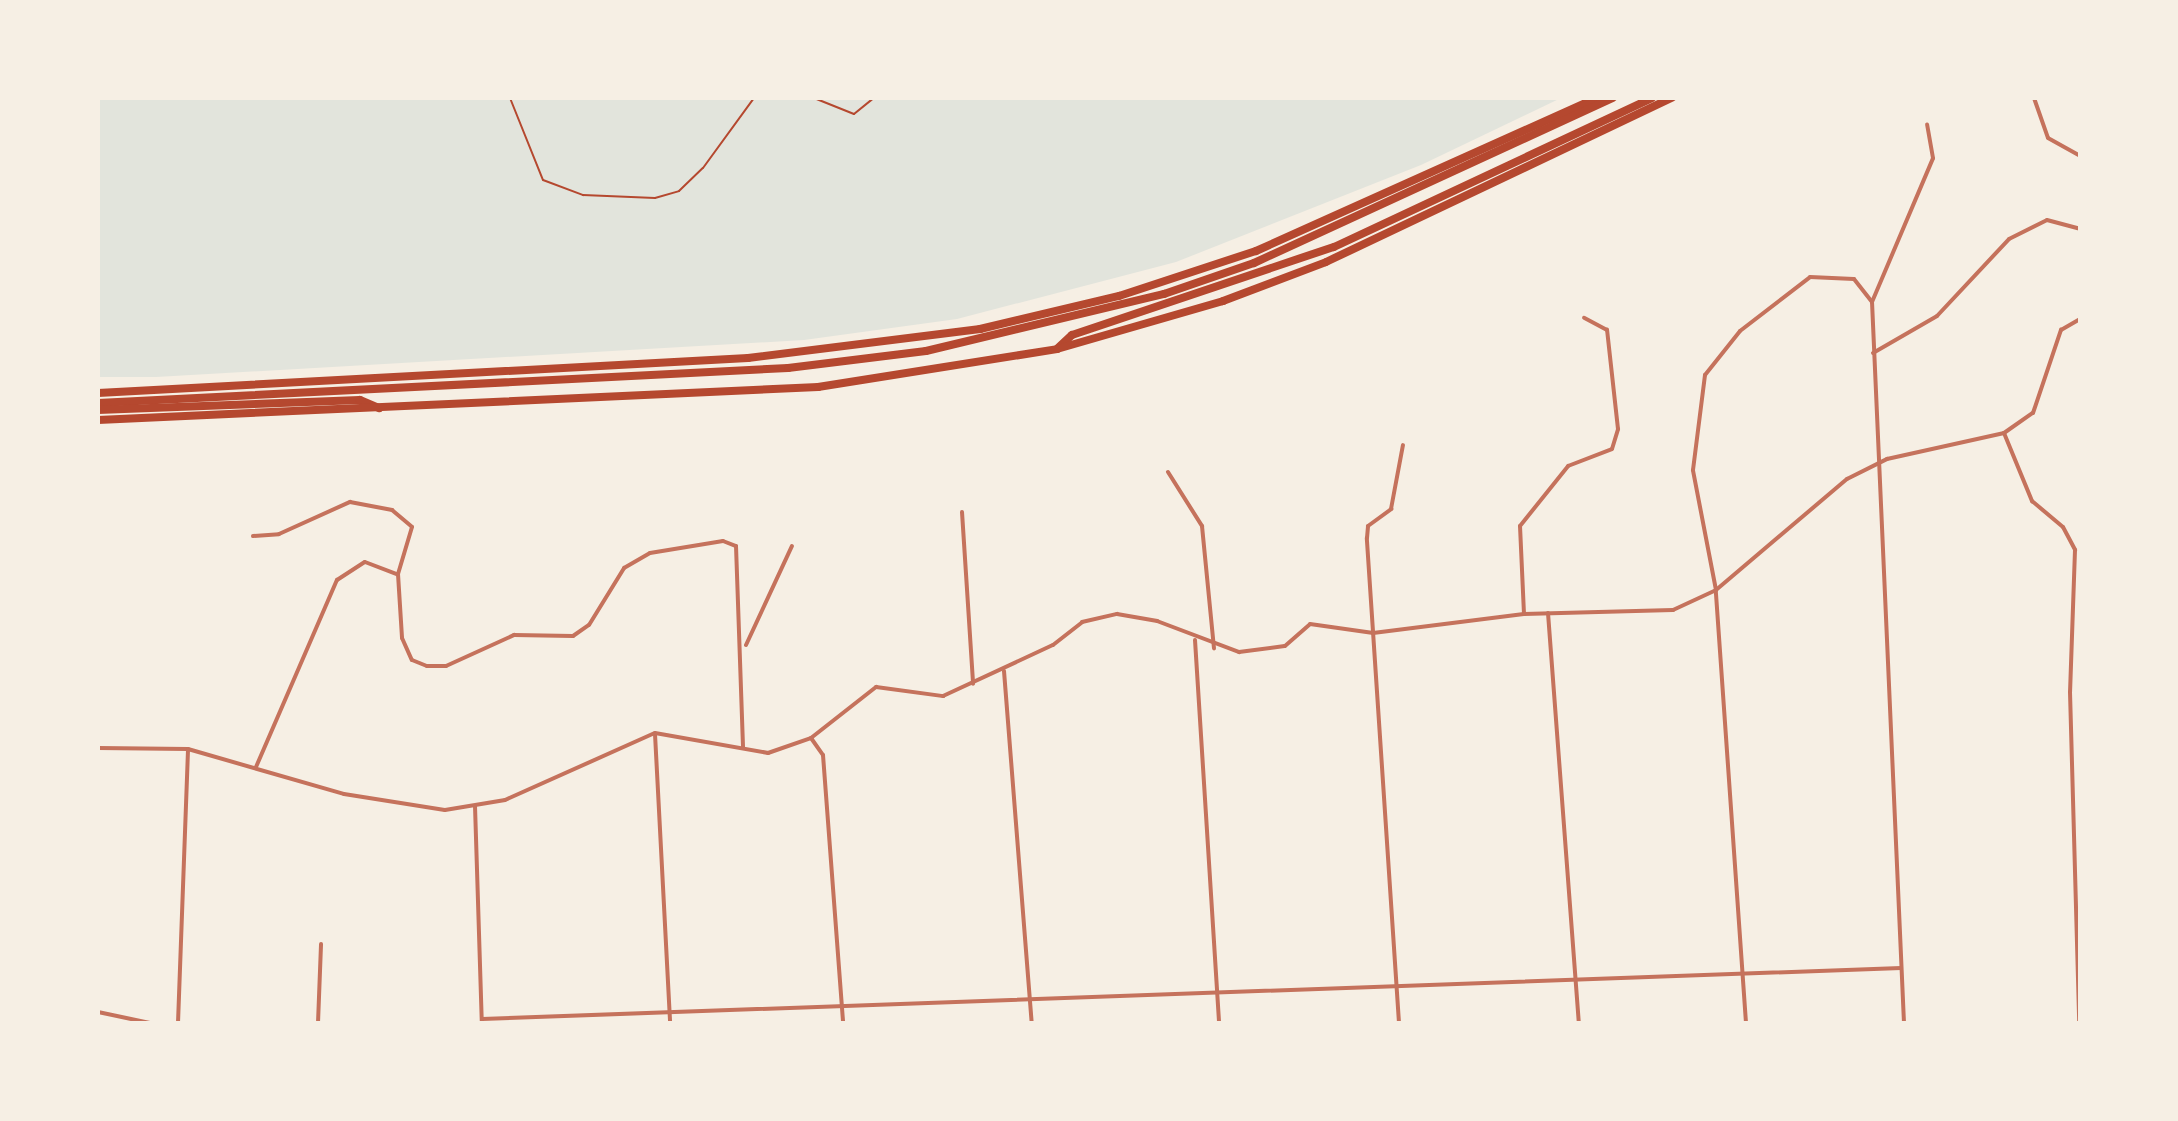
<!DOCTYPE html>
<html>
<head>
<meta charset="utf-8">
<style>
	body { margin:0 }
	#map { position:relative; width:2178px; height:1121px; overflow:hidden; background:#f6efe4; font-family:"Roboto Condensed",sans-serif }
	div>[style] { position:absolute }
	.green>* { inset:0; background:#e2e4dc }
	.path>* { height:2px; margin:-1px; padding:0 1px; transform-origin:1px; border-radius:1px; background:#b5482f }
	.minor>* { height:4px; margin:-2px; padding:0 2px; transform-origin:2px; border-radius:2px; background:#c5725c }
	.motorway>* { height:8px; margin:-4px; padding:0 4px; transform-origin:4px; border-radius:4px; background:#b5482f }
	span { translate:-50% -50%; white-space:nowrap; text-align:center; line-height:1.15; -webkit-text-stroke:8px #f6efe4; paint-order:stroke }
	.frame { position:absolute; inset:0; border:100px solid #f6efe4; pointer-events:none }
</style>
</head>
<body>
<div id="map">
	<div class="green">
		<div style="clip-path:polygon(98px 98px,1561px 98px,1421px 165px,1176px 262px,957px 319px,804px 340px,156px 377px,98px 377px)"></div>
	</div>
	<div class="path">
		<div style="left:510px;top:98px;width:88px;rotate:68.1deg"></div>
		<div style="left:543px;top:180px;width:43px;rotate:20.6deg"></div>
		<div style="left:583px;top:195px;width:72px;rotate:2.4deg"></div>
		<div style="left:655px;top:198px;width:25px;rotate:-16deg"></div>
		<div style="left:679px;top:191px;width:33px;rotate:-44deg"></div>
		<div style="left:703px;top:168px;width:87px;rotate:-53.9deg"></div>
		<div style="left:814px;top:98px;width:43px;rotate:21.8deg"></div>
		<div style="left:854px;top:114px;width:26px;rotate:-39deg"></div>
	</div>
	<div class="minor">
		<div style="left:2034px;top:98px;width:42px;rotate:70.7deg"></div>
		<div style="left:2048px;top:138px;width:37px;rotate:29deg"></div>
		<div style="left:1873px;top:353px;width:74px;rotate:-30deg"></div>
		<div style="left:1937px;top:316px;width:105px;rotate:-46.9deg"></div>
		<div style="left:2009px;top:239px;width:42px;rotate:-26.6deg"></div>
		<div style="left:2047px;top:220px;width:34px;rotate:15deg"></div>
		<div style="left:2004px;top:433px;width:74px;rotate:67.6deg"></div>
		<div style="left:2032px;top:501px;width:40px;rotate:40deg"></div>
		<div style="left:2063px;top:527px;width:26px;rotate:62deg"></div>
		<div style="left:2075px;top:550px;width:142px;rotate:92deg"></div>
		<div style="left:2070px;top:692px;width:331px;rotate:88.4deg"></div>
		<div style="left:1168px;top:472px;width:64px;rotate:57.8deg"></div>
		<div style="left:1202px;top:526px;width:123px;rotate:84.4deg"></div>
		<div style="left:962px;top:512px;width:172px;rotate:86.3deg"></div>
		<div style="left:253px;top:536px;width:26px;rotate:-4deg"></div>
		<div style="left:279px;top:534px;width:78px;rotate:-24.3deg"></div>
		<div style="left:350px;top:502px;width:43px;rotate:10.8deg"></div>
		<div style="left:392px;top:510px;width:26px;rotate:40deg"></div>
		<div style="left:412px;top:527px;width:49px;rotate:106.6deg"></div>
		<div style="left:398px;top:574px;width:64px;rotate:86.4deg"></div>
		<div style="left:402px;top:638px;width:24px;rotate:66deg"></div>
		<div style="left:412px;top:660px;width:16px;rotate:22deg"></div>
		<div style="left:427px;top:666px;width:19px"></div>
		<div style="left:446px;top:666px;width:75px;rotate:-24.5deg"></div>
		<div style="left:514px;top:635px;width:59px;rotate:1deg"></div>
		<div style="left:573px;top:636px;width:19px;rotate:-35deg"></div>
		<div style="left:589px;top:625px;width:67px;rotate:-58.4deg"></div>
		<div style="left:624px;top:568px;width:30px;rotate:-30deg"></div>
		<div style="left:650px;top:553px;width:74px;rotate:-9.3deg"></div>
		<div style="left:723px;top:541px;width:14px;rotate:21deg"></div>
		<div style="left:736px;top:546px;width:202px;rotate:88deg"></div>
		<div style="left:1548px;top:613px;width:411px;rotate:85.7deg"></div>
		<div style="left:1524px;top:614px;width:88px;rotate:-92.6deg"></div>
		<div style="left:1520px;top:526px;width:77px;rotate:-51.3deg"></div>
		<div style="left:1568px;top:466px;width:47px;rotate:-21.1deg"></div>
		<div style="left:1612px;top:449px;width:21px;rotate:-73deg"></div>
		<div style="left:1618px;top:429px;width:100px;rotate:-96.3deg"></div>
		<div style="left:1607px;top:330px;width:26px;rotate:-152deg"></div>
		<div style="left:1195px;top:640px;width:384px;rotate:86.4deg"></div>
		<div style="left:746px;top:645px;width:109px;rotate:-65.1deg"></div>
		<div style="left:1004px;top:671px;width:353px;rotate:85.5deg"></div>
		<div style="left:655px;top:734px;width:289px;rotate:87deg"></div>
		<div style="left:811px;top:738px;width:21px;rotate:55deg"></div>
		<div style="left:823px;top:755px;width:269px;rotate:85.7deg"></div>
		<div style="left:98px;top:748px;width:90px;rotate:0.6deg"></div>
		<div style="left:188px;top:749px;width:162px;rotate:16.1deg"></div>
		<div style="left:344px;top:794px;width:102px;rotate:9deg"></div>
		<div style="left:445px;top:810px;width:61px;rotate:-9.5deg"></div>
		<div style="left:505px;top:800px;width:164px;rotate:-24.1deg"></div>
		<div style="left:655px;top:733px;width:115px;rotate:10deg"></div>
		<div style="left:768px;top:753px;width:46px;rotate:-19.2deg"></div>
		<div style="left:811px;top:738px;width:83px;rotate:-38.1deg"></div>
		<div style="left:876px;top:687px;width:68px;rotate:7.7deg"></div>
		<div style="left:943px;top:696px;width:121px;rotate:-24.9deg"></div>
		<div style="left:1053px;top:645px;width:37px;rotate:-38deg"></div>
		<div style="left:1082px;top:622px;width:36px;rotate:-13deg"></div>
		<div style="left:1117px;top:614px;width:41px;rotate:9.9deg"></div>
		<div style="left:1157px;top:621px;width:88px;rotate:20.7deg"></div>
		<div style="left:1239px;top:652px;width:46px;rotate:-7.4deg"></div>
		<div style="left:1285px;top:646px;width:33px;rotate:-41deg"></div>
		<div style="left:1310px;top:624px;width:64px;rotate:8.1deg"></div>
		<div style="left:1373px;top:633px;width:152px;rotate:-7.2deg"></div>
		<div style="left:1524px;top:614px;width:149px;rotate:-1.5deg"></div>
		<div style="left:1673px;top:610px;width:47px;rotate:-24.9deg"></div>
		<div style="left:1716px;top:590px;width:172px;rotate:-40.3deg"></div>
		<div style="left:1847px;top:479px;width:45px;rotate:-26.6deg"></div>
		<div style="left:1887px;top:459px;width:120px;rotate:-12.5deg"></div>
		<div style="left:2004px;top:433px;width:35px;rotate:-35deg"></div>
		<div style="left:2033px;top:413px;width:88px;rotate:-71.4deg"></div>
		<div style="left:2061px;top:330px;width:22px;rotate:-30deg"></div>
		<div style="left:256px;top:767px;width:204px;rotate:-66.6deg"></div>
		<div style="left:337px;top:580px;width:33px;rotate:-33deg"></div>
		<div style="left:365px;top:562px;width:34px;rotate:21deg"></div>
		<div style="left:475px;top:806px;width:217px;rotate:88.2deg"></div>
		<div style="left:98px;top:1012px;width:53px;rotate:11.9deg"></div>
		<div style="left:482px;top:1019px;width:1420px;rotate:-2.06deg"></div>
		<div style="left:178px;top:1023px;width:273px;rotate:-87.9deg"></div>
		<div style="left:318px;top:1023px;width:79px;rotate:-87.8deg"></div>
		<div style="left:1399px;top:1023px;width:486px;rotate:-93.8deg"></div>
		<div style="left:1367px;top:538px;width:12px;rotate:-85deg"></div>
		<div style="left:1368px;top:526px;width:29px;rotate:-36deg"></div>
		<div style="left:1391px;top:509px;width:65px;rotate:-79.4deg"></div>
		<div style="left:1746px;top:1023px;width:434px;rotate:-94deg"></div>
		<div style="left:1716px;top:590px;width:122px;rotate:-100.9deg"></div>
		<div style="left:1693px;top:470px;width:96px;rotate:-82.8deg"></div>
		<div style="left:1705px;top:375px;width:56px;rotate:-51.5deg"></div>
		<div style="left:1740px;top:331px;width:88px;rotate:-37.6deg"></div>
		<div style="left:1810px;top:277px;width:44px;rotate:2.6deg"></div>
		<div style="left:1854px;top:279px;width:29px;rotate:52deg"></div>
		<div style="left:1904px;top:1023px;width:722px;rotate:-92.54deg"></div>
		<div style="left:1872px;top:302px;width:156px;rotate:-67deg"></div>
		<div style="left:1933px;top:158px;width:34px;rotate:-100deg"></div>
	</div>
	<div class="motorway">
		<div style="left:1058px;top:348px;width:19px;rotate:-43deg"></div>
		<div style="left:1072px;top:335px;width:276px;rotate:-18.6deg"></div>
		<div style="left:1334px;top:247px;width:351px;rotate:-25.1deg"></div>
		<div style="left:98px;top:393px;width:651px;rotate:-3.08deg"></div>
		<div style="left:748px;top:358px;width:234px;rotate:-7.1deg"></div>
		<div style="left:980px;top:329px;width:143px;rotate:-13.4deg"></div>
		<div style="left:1119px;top:296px;width:144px;rotate:-18.2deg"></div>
		<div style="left:1256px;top:251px;width:373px;rotate:-24.2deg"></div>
		<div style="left:98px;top:403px;width:691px;rotate:-2.9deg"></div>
		<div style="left:788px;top:368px;width:139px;rotate:-7deg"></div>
		<div style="left:926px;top:351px;width:245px;rotate:-13.5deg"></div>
		<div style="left:1164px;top:294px;width:95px;rotate:-19deg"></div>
		<div style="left:1254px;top:263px;width:395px;rotate:-24.7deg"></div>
		<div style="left:98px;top:410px;width:262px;rotate:-2.2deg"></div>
		<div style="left:360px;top:400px;width:21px;rotate:23deg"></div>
		<div style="left:98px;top:420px;width:721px;rotate:-2.62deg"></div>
		<div style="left:818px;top:387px;width:242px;rotate:-9deg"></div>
		<div style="left:1057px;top:349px;width:173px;rotate:-16.1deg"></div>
		<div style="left:1223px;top:301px;width:110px;rotate:-20.7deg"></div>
		<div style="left:1326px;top:262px;width:383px;rotate:-25.4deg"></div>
	</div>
	<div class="frame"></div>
</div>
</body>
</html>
